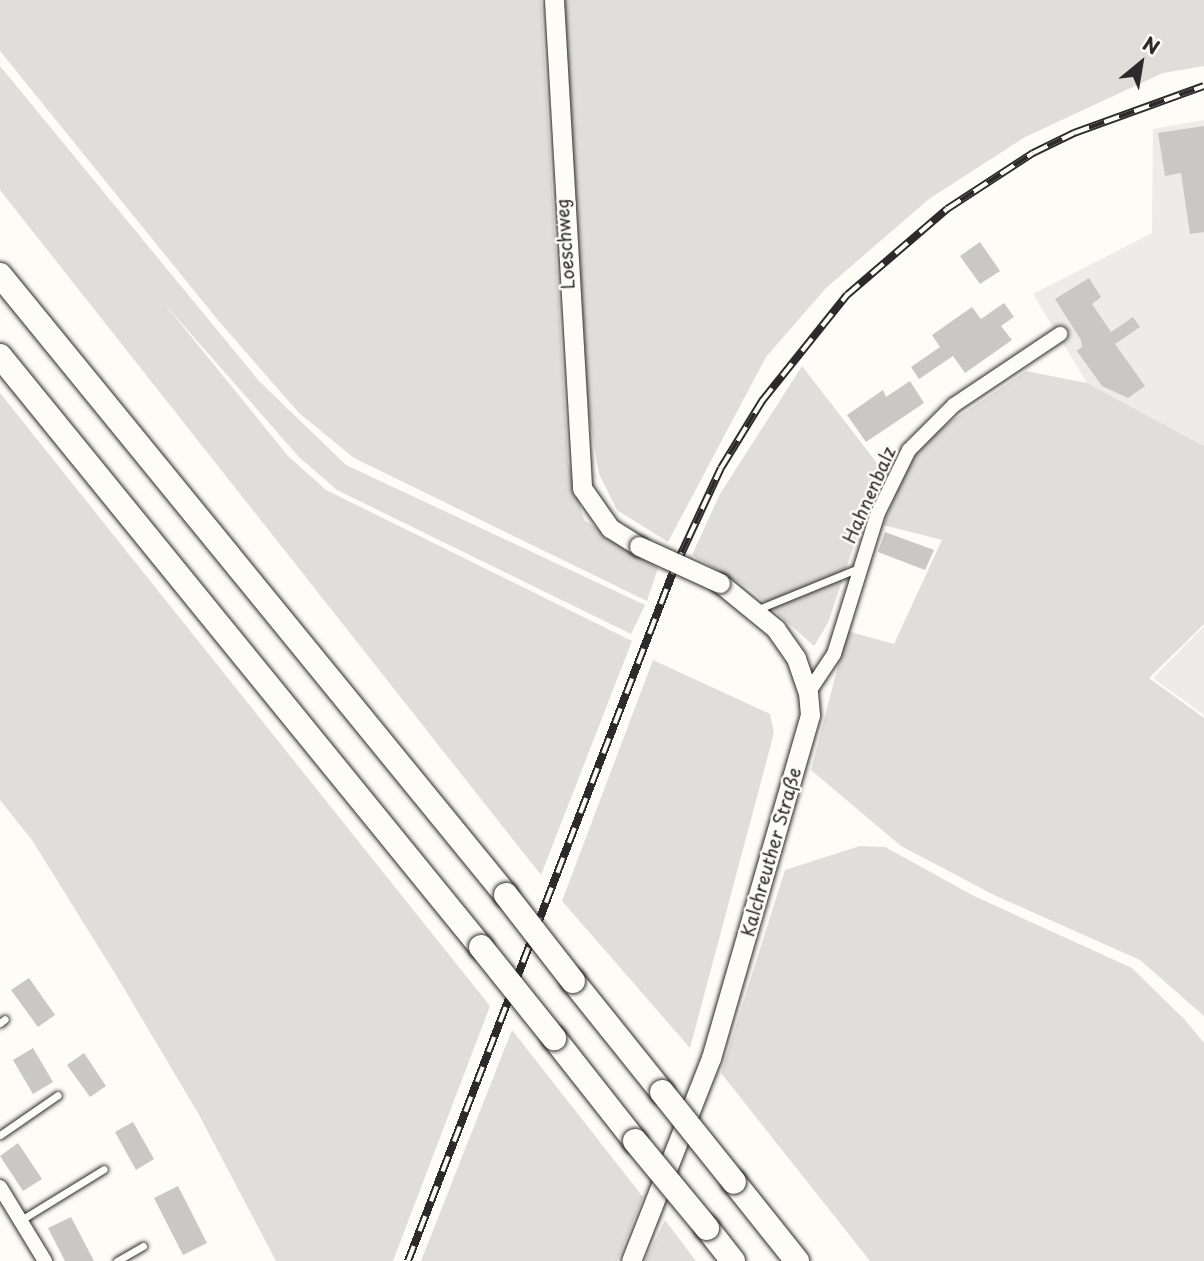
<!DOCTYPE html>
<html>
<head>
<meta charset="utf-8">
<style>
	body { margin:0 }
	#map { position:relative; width:1204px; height:1261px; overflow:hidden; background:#fdfcf7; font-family:"Playpen Sans",sans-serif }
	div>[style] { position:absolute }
	.built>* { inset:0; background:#edece8 }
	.green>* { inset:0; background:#dfdeda }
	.building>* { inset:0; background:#c9c8c4 }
	.roads { filter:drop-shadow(0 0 2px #2b2b2b) drop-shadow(0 0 2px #2b2b2b) }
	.lane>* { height:7px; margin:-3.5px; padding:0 3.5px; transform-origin:3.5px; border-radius:3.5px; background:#fdfcf7 }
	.street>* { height:14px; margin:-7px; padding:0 7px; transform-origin:7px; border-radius:7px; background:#fdfcf7 }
	.secondary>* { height:19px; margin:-9.5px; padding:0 9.5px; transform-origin:9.5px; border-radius:9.5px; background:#fdfcf7 }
	.highway>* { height:24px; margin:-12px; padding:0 12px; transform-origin:12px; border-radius:12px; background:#fdfcf7 }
	.rail>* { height:8px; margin-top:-4px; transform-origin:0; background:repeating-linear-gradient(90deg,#fdfcf7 0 16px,#2b2b2b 0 32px); box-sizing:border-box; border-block:2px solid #2b2b2b }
	.bridges { filter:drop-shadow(0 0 2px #2b2b2b) drop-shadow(0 0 2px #2b2b2b) }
	.secondary-bridge>* { height:19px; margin:-9.5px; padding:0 9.5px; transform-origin:9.5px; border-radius:9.5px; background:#fdfcf7 }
	.highway-bridge>* { height:24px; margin:-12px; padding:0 12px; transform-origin:12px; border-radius:12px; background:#fdfcf7 }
	span { translate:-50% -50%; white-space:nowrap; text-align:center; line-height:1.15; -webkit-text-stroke:5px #fdfcf7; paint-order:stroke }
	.street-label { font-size:18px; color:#2b2b2b }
	.north { position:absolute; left:1106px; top:28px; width:70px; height:70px; -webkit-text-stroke:5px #fdfcf7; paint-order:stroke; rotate:30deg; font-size:19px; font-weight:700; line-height:28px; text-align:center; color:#2b2b2b }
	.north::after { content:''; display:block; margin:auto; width:24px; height:32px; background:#2b2b2b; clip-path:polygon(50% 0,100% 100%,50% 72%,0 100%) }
</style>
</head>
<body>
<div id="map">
	<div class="built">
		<div style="clip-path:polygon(1204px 120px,1204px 446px,1087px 383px,1033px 294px,1152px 233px,1153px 129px)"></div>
		<div style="clip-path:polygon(1204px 626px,1204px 715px,1153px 678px)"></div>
	</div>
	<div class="green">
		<div style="clip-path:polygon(0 0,541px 0,568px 462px,584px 520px,658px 568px,647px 601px,354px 458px,299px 413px,217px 319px,0 51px)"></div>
		<div style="clip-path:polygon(563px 0,1204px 0,1204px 66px,1163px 73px,1025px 137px,929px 199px,826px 288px,766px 357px,668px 542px,617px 510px,599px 474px,589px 416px,575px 235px)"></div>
		<div style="clip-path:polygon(0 66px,259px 381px,346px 465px,645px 605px,631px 634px,337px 490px,299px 457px,163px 302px,288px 456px,326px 490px,632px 641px,541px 875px,0 190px)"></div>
		<div style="clip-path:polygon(802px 366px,880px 467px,828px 623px,814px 646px,749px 588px,692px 555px,720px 494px)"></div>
		<div style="clip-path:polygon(1026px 371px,1087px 383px,1204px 446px,1204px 624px,1149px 678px,1204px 718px,1204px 1016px,1140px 960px,994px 895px,901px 846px,811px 770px,847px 631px,894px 644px,942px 540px,883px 525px,908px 464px,937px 431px)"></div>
		<div style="clip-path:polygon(0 393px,490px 1006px,393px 1261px,276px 1261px,198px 1113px,116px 975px,32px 840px,0 800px)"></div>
		<div style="clip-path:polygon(653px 660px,770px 714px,774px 733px,690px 1048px,562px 901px)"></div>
		<div style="clip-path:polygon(860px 846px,885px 847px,974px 896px,1132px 968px,1184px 1019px,1204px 1043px,1204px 1261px,870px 1261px,721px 1073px,785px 870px)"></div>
		<div style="clip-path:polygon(512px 1030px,643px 1197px,617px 1261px,421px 1261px)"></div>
		<div style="clip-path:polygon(665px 1220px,696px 1261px,645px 1261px)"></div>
	</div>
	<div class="building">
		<div style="clip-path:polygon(1204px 126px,1204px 232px,1190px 234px,1181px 173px,1165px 176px,1158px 133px)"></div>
		<div style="clip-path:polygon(980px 242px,1000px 271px,980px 284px,960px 256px)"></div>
		<div style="clip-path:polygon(1089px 278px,1101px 297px,1092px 304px,1111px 332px,1133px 317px,1140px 327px,1115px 344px,1145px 386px,1128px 398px,1102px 386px,1077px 351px,1082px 347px,1081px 340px,1055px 299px)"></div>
		<div style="clip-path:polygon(1004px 303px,1014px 317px,1001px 326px,1012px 340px,965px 373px,953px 356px,919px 379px,911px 367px,940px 347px,932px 335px,972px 307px,981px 319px)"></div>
		<div style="clip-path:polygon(910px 381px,924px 403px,866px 442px,847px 415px,883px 390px,886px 397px)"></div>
		<div style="clip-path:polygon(885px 532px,934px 550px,925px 570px,878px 552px)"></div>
		<div style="clip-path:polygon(29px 978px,55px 1015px,38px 1027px,11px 990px)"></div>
		<div style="clip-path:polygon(33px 1048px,53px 1082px,33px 1094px,13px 1060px)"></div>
		<div style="clip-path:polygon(84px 1053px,106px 1086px,90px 1097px,67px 1065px)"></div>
		<div style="clip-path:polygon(133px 1122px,154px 1159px,136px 1170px,115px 1132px)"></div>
		<div style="clip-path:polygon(18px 1143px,42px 1179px,23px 1191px,0 1156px)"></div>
		<div style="clip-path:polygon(178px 1186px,207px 1243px,183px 1255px,154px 1198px)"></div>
		<div style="clip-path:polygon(71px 1217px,82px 1238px,94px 1261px,65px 1261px,48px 1228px)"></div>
	</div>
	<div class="roads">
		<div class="lane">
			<div style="left:756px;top:610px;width:111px;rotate:-22.2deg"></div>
			<div style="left:0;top:1023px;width:6px;rotate:-39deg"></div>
			<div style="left:0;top:1135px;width:70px;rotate:-34.6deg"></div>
			<div style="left:21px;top:1220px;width:97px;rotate:-31.6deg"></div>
			<div style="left:117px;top:1261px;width:30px;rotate:-30deg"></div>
		</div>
		<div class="street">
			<div style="left:808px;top:693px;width:47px;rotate:-56.3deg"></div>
			<div style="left:834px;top:654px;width:148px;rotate:-72.7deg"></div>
			<div style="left:878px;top:513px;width:70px;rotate:-63.8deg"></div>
			<div style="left:909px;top:450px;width:64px;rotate:-45deg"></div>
			<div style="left:954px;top:405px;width:128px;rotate:-33.8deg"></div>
			<div style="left:0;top:1187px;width:87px;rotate:58.7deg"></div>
		</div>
		<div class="secondary">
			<div style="left:554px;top:0;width:489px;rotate:86.7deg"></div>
			<div style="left:582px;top:488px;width:49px;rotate:55deg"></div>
			<div style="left:610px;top:528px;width:34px;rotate:32deg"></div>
			<div style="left:631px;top:1261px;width:218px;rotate:-68.5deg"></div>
			<div style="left:711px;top:1058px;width:357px;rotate:-73.9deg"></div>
			<div style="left:810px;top:715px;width:22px;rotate:-95deg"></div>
			<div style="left:808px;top:693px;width:37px;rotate:-109deg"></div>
			<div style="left:796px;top:658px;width:35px;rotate:-125deg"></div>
			<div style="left:776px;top:629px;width:72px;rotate:-140.6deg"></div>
		</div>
		<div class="highway">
			<div style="left:0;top:275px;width:800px;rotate:50.78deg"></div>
			<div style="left:0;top:356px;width:762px;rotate:50.86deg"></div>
			<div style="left:573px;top:981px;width:142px;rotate:51.3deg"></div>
			<div style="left:554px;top:1038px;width:131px;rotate:51.8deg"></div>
			<div style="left:734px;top:1182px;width:101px;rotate:51.4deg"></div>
			<div style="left:707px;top:1228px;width:42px;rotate:51.8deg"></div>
		</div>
	</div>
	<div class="rail">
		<div style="left:408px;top:1261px;width:744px;rotate:-68.96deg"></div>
		<div style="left:675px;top:567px;width:109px;rotate:-65.1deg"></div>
		<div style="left:721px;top:468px;width:79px;rotate:-58.5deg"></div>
		<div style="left:762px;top:401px;width:136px;rotate:-51.3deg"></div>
		<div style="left:847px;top:295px;width:132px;rotate:-40.7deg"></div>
		<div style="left:947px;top:209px;width:103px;rotate:-33.1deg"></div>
		<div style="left:1033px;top:153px;width:46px;rotate:-26deg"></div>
		<div style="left:1074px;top:133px;width:138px;rotate:-19.9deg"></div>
	</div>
	<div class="bridges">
		<div class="secondary-bridge">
			<div style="left:639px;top:546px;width:89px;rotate:24.6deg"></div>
		</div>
		<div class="highway-bridge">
			<div style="left:506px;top:895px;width:109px;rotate:52.1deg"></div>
			<div style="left:481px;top:947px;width:117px;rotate:51.3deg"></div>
			<div style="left:662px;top:1092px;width:115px;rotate:51.3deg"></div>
			<div style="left:635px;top:1141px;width:113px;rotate:50.4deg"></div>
		</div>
	</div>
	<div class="street-label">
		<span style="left:565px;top:244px;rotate:-94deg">Loeschweg</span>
		<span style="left:869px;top:495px;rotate:-66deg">Hahnenbalz</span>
		<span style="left:771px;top:852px;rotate:-74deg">Kalchreuther Straße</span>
	</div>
	<div class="north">N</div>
</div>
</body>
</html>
